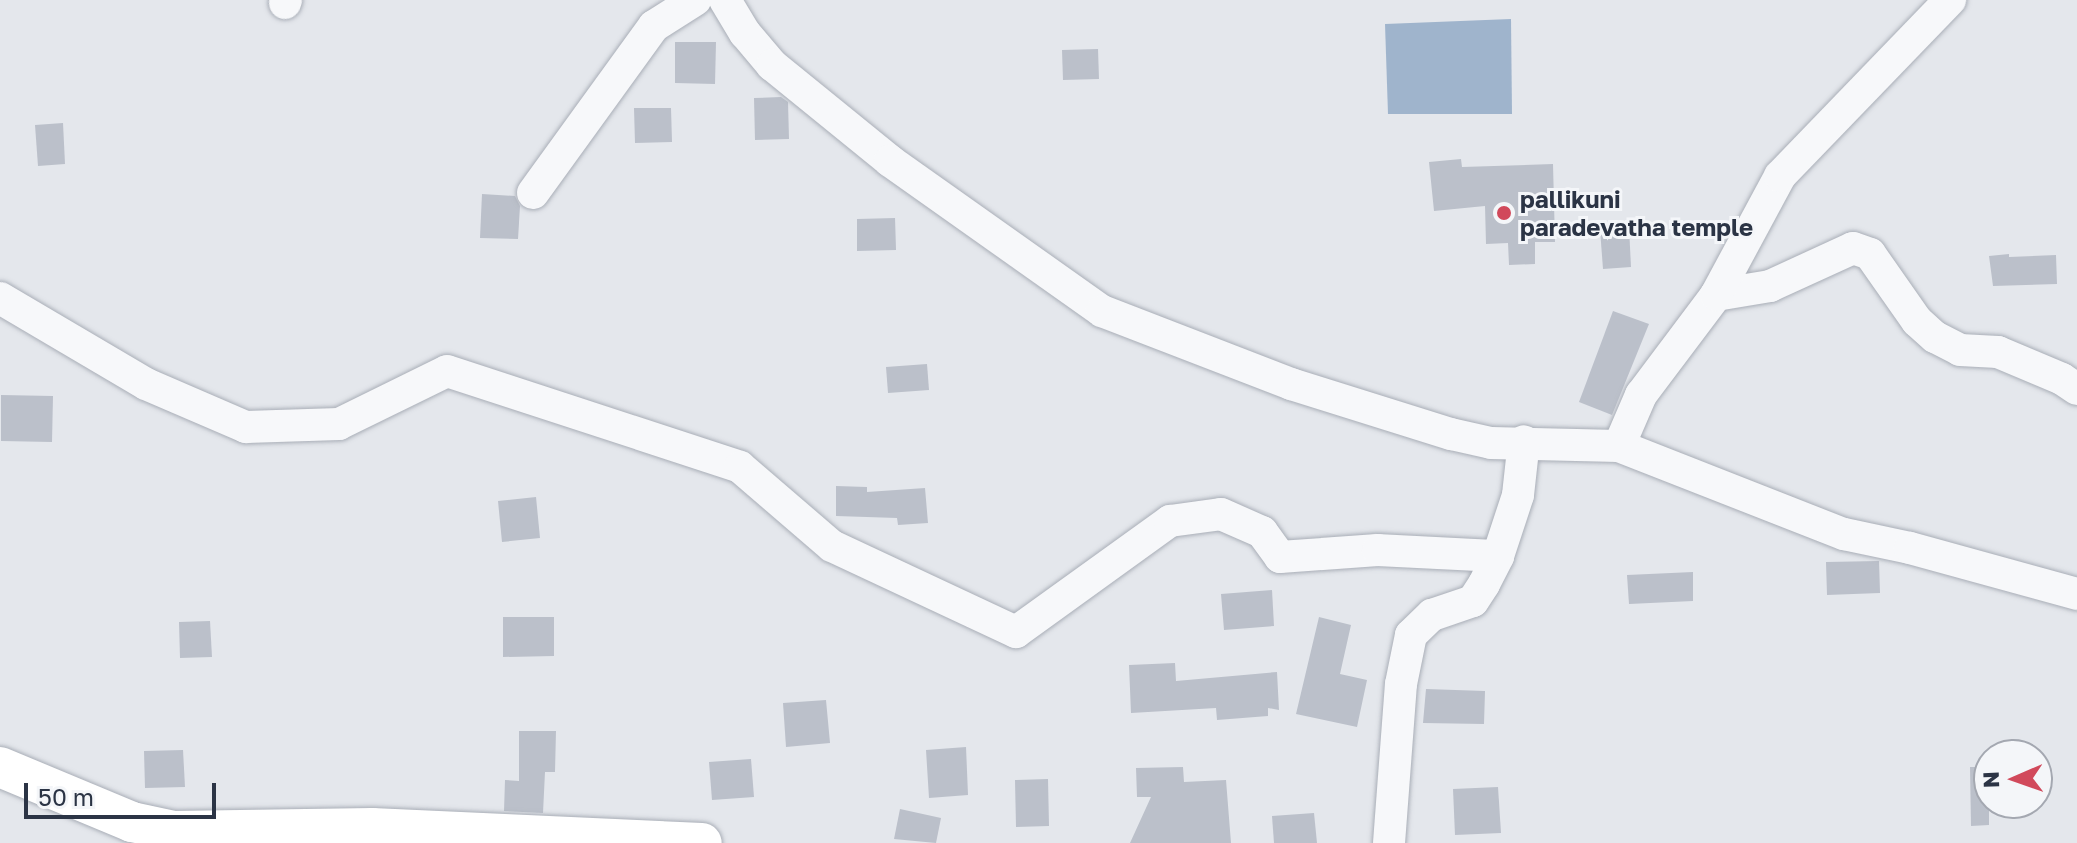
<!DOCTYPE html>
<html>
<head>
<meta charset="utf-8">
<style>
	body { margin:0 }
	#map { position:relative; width:2077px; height:843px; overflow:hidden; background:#e4e7ec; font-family:"Golos Text",sans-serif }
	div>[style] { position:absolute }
	.water>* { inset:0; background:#9fb4cc }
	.building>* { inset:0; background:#bbc0ca }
	.roads { filter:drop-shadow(0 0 2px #a9aeb7) drop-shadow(0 0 2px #a9aeb7) }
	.minor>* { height:32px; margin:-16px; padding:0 16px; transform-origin:16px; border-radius:16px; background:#f7f8fa }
	.major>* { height:40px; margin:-20px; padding:0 20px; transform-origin:20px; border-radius:20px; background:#fff }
	.dots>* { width:22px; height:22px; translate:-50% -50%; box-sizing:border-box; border:4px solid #f4f6f9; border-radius:50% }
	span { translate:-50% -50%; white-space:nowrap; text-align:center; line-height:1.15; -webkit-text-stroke:6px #f4f6f9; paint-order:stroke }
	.poi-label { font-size:24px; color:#2b3445; font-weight:700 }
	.left { translate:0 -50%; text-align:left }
	.north { position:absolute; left:1973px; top:739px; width:80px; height:80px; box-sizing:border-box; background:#f4f6f9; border:2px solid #a4a8b1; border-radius:50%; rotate:268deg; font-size:22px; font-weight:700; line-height:32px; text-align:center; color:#2b3445 }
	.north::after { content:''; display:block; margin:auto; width:28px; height:36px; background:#d1495b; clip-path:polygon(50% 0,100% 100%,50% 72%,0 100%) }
	.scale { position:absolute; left:24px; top:783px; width:192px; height:36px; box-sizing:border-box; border:4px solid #2b3445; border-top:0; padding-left:10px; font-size:24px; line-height:28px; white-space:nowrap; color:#2b3445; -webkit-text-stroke:6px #f4f6f9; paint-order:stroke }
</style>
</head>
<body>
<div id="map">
	<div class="water">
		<div style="clip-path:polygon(1511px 19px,1512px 114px,1388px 114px,1385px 24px)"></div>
	</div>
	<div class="building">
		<div style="clip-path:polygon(675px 42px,716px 42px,715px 84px,675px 83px)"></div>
		<div style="clip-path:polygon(1098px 49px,1099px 79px,1063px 80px,1062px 50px)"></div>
		<div style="clip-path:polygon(781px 97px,788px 102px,789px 139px,755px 140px,754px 98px)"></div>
		<div style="clip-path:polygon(634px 108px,671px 108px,672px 142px,635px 143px)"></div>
		<div style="clip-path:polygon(63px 123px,65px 164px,38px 166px,35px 125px)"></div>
		<div style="clip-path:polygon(1461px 159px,1462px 167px,1553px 164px,1555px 242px,1535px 242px,1535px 264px,1509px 265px,1508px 243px,1486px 244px,1485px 206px,1434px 211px,1429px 162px)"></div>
		<div style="clip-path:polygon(482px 194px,515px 196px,520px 206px,518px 239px,480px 238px)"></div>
		<div style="clip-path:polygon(895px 218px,896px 250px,857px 251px,857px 219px)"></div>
		<div style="clip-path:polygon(1629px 227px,1631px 267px,1603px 269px,1600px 229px)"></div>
		<div style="clip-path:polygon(2009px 254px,2009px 257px,2056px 255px,2057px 284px,1993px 286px,1989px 256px)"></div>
		<div style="clip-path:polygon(1613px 311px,1649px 324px,1612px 415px,1579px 402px)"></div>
		<div style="clip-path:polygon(927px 364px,929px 390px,888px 393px,886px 367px)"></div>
		<div style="clip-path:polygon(1px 395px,53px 396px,52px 442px,1px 441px)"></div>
		<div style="clip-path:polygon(836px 486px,867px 487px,867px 492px,925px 488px,928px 523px,898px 525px,897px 518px,836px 516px)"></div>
		<div style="clip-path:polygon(536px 497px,540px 538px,502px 542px,498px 501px)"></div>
		<div style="clip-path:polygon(1879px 561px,1880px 593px,1827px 595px,1826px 562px)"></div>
		<div style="clip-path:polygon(1693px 572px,1693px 601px,1629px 604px,1627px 575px)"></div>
		<div style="clip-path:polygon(1272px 590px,1274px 626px,1224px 630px,1221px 594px)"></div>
		<div style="clip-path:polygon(503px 617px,554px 617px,554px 656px,503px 657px)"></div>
		<div style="clip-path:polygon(1319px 617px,1351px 625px,1340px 674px,1367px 680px,1357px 727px,1296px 714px)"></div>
		<div style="clip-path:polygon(210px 621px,212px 657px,180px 658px,179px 622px)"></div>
		<div style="clip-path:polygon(1175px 663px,1176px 681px,1277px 672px,1279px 710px,1268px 708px,1268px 716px,1217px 720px,1216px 708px,1131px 713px,1129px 665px)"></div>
		<div style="clip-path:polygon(1426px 689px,1485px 691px,1484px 724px,1423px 723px)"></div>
		<div style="clip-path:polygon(826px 700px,830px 743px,786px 747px,783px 703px)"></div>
		<div style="clip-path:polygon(519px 731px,556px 731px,555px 772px,545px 772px,543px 813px,504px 811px,505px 780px,519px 781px)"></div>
		<div style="clip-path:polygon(966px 747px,968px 795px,929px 798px,926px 750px)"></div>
		<div style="clip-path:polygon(183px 750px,185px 787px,145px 788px,144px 751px)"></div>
		<div style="clip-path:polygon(751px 759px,754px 797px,712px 800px,709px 762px)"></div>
		<div style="clip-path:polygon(1183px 767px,1184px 782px,1226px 780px,1231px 843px,1130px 843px,1151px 797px,1137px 797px,1136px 768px)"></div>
		<div style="clip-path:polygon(1970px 767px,1989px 767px,1989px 825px,1971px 826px)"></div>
		<div style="clip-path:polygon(1048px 779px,1049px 826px,1016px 827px,1015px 780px)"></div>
		<div style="clip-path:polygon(1498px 787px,1501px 833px,1455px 835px,1453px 789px)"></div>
		<div style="clip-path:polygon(900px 809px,941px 818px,936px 843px,894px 839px)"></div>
		<div style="clip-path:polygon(1314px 813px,1317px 843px,1274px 843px,1272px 816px)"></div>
	</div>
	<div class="roads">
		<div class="minor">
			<div style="left:725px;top:0;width:39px;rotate:59deg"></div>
			<div style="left:745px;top:33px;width:42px;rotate:49.8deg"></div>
			<div style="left:772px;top:65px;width:152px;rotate:39.1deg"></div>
			<div style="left:890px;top:161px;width:260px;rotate:35.3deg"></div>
			<div style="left:1102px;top:311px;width:203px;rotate:21.1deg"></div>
			<div style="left:1291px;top:384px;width:168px;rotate:17.4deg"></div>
			<div style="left:1451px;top:434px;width:41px;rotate:12.7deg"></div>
			<div style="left:1491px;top:443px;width:128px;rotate:1.3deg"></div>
			<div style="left:1619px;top:446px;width:242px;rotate:21.4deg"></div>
			<div style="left:1844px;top:534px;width:67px;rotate:12deg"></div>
			<div style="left:1910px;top:548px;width:173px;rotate:15.4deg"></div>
			<div style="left:285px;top:3px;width:3px;rotate:-72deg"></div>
			<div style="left:533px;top:193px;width:206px;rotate:-54.1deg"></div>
			<div style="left:654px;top:26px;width:49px;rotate:-32.4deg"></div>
			<div style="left:1716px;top:295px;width:55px;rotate:-9.5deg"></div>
			<div style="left:1770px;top:286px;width:91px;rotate:-24.6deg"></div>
			<div style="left:1853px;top:248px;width:18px;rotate:19deg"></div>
			<div style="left:1870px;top:254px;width:82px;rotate:55deg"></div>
			<div style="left:1917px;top:321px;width:24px;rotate:42deg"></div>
			<div style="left:1935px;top:337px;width:28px;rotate:27deg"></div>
			<div style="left:1960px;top:350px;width:38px;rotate:3deg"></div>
			<div style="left:1998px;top:352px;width:69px;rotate:22.9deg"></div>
			<div style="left:2062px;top:379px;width:18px;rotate:34deg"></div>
			<div style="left:0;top:298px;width:169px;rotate:30.5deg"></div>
			<div style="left:146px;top:384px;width:109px;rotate:23.3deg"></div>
			<div style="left:246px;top:427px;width:93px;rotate:-1.8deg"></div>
			<div style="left:339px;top:424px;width:120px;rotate:-26.1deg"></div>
			<div style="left:447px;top:371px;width:308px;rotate:18.1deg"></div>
			<div style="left:740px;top:467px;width:121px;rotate:40.7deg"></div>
			<div style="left:832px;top:546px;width:203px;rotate:25.1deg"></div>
			<div style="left:1016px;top:632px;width:190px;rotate:-35.8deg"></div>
			<div style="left:1170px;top:521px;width:51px;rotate:-7.8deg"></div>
			<div style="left:1221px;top:514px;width:45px;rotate:23.7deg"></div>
			<div style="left:1262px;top:532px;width:31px;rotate:54deg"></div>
			<div style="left:1280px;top:557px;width:98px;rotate:-4.1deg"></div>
			<div style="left:1378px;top:550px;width:120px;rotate:2.9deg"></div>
			<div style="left:1619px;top:446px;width:56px;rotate:-66.7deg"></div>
			<div style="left:1641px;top:395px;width:125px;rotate:-53.1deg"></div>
			<div style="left:1716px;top:295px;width:135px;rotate:-61.7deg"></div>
			<div style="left:1780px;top:176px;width:245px;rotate:-46deg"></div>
			<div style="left:1389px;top:843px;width:159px;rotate:-85.7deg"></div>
			<div style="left:1401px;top:684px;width:50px;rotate:-78.5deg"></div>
			<div style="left:1411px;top:635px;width:29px;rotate:-44deg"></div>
			<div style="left:1432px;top:615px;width:43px;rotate:-18.9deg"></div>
			<div style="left:1473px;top:601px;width:20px;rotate:-57deg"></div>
			<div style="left:1484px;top:584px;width:31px;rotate:-63deg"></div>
			<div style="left:1498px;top:556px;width:64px;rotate:-71.8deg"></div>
			<div style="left:1518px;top:495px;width:54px;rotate:-83.7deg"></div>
		</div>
		<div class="major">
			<div style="left:0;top:767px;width:143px;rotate:22.6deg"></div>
			<div style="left:132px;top:822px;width:43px;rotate:12.1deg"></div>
			<div style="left:174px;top:831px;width:198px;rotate:-0.9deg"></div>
			<div style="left:372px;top:828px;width:330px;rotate:2.6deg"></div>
		</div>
	</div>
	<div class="dots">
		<div style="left:1504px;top:213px;background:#d1495b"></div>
	</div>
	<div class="poi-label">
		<span class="left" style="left:1520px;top:213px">pallikuni<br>paradevatha temple</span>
	</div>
	<div class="north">N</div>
	<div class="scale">50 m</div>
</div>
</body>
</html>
